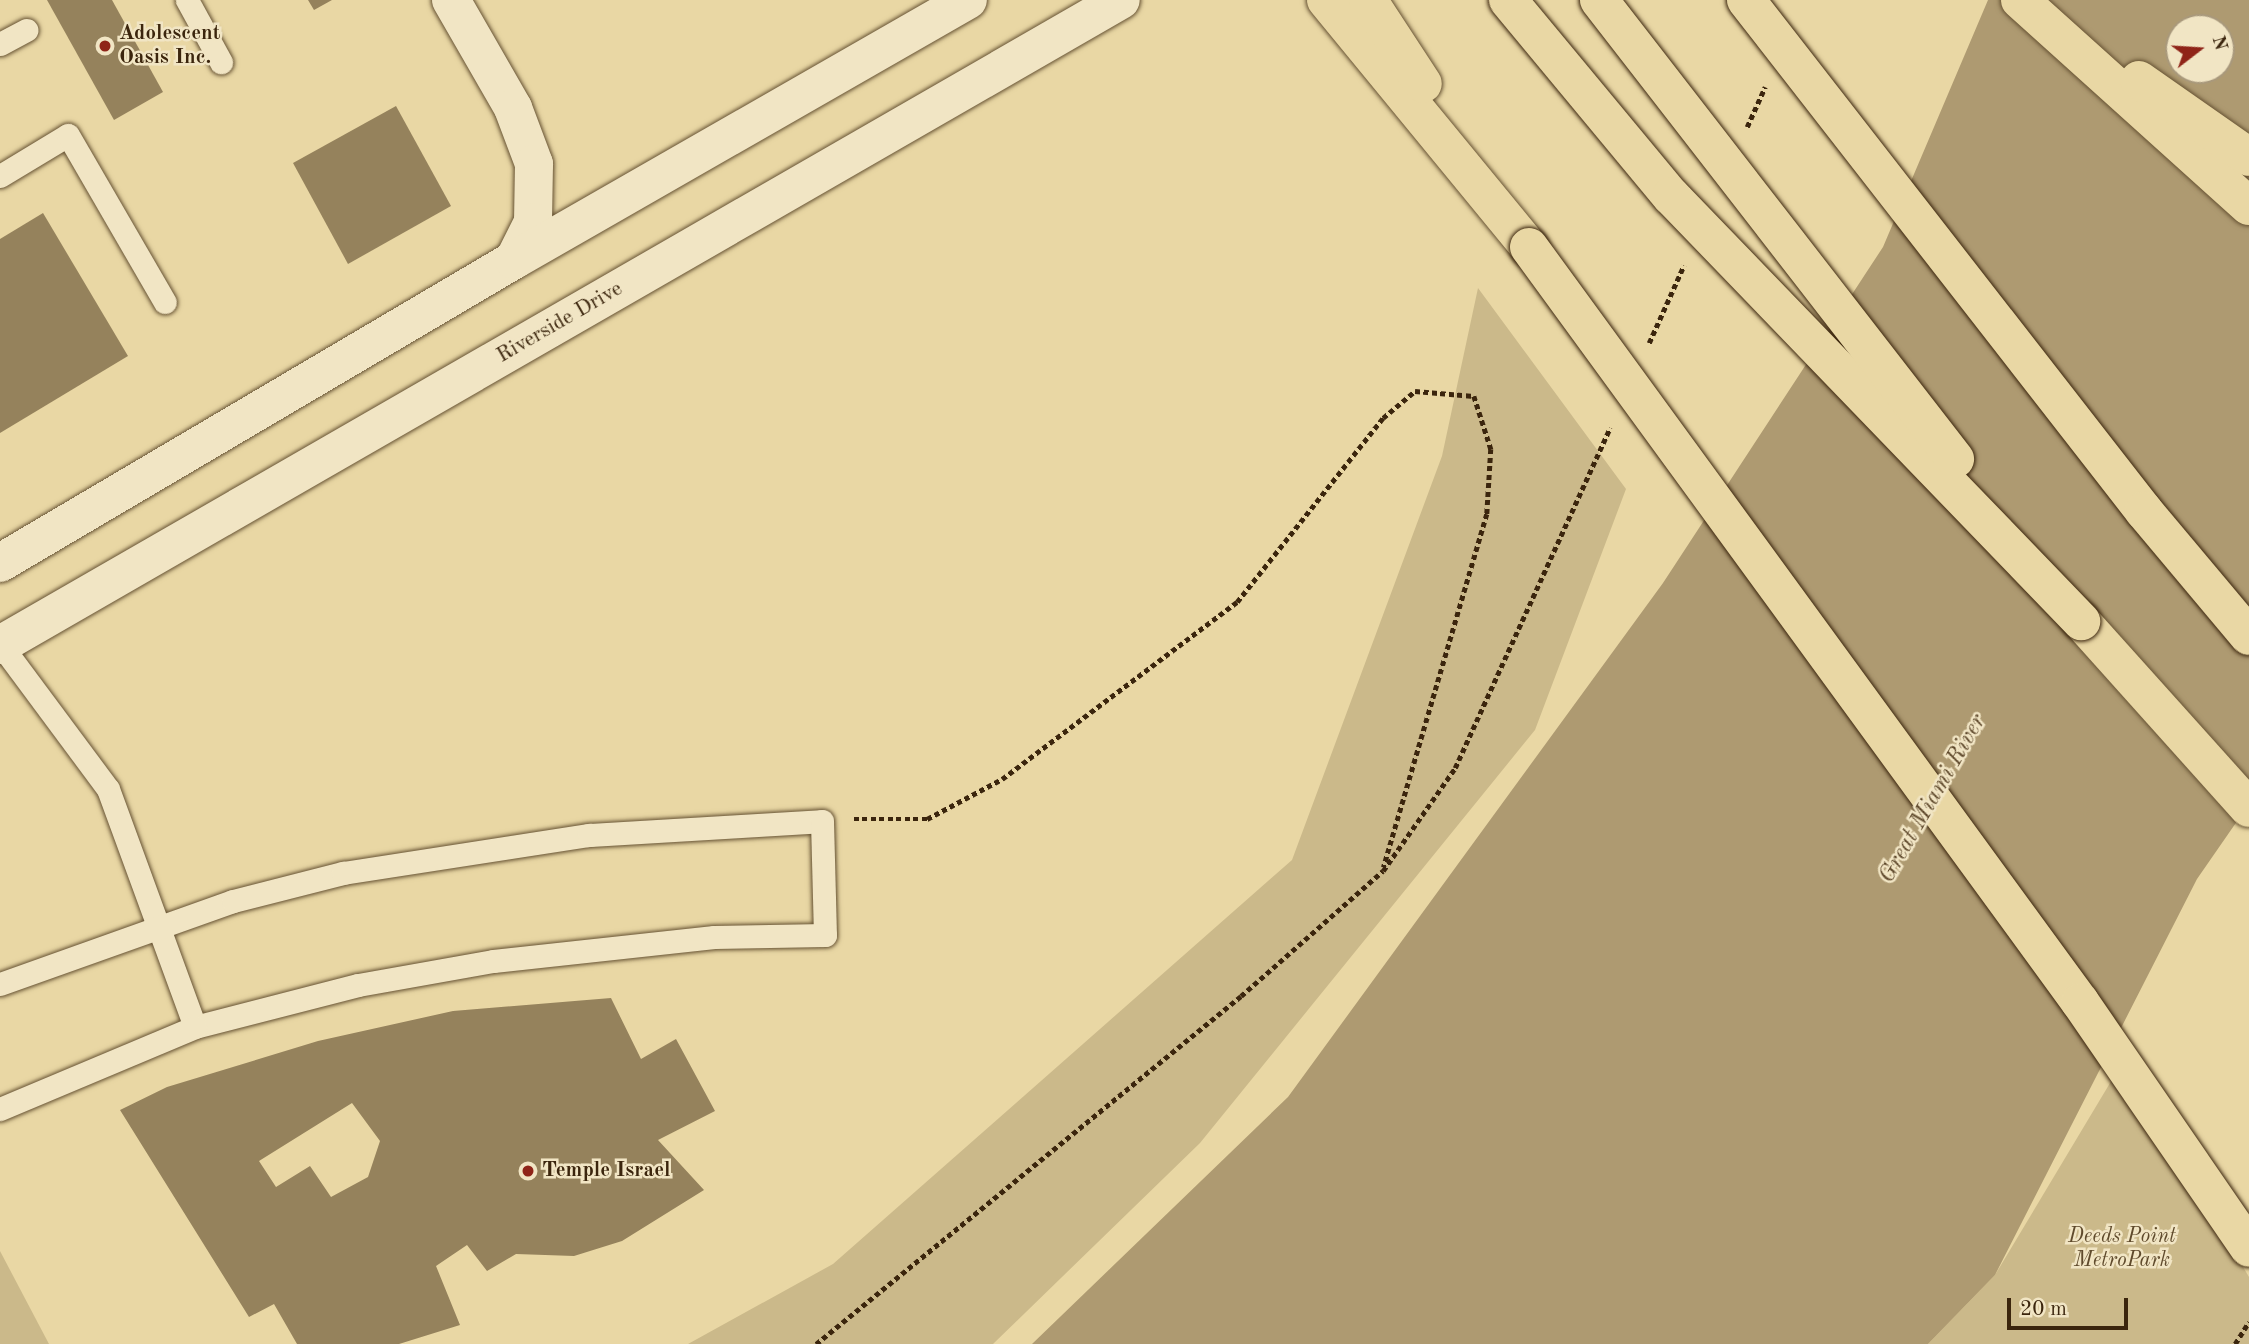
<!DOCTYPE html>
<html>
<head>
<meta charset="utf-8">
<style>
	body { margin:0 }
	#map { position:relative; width:2249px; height:1344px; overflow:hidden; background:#e9d7a4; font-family:"Old Standard TT",serif }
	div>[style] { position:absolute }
	.green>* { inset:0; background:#cbb98a }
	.water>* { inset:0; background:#ae9a71 }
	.building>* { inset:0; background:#95825c }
	.path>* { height:4.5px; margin-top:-2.25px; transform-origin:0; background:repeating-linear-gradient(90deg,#3b250d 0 5px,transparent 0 8.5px) }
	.roads { filter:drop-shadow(0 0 2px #665233) drop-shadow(0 0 2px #665233) }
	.service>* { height:23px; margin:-11.5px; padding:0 11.5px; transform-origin:11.5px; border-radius:11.5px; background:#f1e5c4 }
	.minor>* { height:38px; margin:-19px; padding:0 19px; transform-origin:19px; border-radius:19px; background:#f1e5c4 }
	.secondary>* { height:38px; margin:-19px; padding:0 19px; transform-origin:19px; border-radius:19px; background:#f1e5c4 }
	.motorway>* { height:38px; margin:-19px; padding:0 19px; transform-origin:19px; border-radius:19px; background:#e9d7a4 }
	.bridges { filter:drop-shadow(0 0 2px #3b250d) drop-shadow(0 0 2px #3b250d) }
	.motorway-bridge>* { height:38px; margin:-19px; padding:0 19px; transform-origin:19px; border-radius:19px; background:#e9d7a4 }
	.dots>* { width:19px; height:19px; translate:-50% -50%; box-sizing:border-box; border:4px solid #f1e5c4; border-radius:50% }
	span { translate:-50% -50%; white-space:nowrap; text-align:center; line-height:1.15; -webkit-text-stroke:5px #f1e5c4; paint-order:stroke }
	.poi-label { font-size:21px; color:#3b250d; font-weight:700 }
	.left { translate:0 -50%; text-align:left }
	.street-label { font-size:21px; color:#3b250d }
	.park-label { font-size:21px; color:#5f4a2c; font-style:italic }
	.water-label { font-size:23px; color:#5e482b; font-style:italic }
	.north { position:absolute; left:2165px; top:14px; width:70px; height:70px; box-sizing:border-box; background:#f1e5c4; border:2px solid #a8987b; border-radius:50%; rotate:73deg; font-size:19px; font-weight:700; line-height:28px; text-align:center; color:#3b250d }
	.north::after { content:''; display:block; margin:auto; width:24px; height:32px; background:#8f2418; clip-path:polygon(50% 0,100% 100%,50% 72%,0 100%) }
	.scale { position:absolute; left:2007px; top:1298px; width:121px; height:32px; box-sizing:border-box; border:4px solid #3b250d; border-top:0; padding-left:9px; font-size:21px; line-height:24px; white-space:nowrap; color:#3b250d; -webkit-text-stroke:5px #f1e5c4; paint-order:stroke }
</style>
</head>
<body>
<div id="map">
	<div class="green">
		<div style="clip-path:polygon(1478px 288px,1626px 489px,1535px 730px,1200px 1143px,993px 1344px,688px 1344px,833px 1264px,1292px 860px,1442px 456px)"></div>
		<div style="clip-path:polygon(2122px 1063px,2249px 1277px,2249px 1344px,1928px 1344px,1995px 1275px)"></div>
		<div style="clip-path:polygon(0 1251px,49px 1344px,0 1344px)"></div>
	</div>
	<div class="water">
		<div style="clip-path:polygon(evenodd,1988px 0,2249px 0,2249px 804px,2197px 879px,1995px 1275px,1928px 1344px,1032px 1344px,1288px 1097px,1663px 583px,1883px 247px,1988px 0,2179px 28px,2221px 28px,2221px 70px,2179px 70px,2179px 28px)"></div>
	</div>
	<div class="building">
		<div style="clip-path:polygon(47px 0,112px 0,163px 92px,114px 120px)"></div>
		<div style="clip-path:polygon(308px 0,332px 0,314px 10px)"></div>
		<div style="clip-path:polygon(396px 106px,451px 206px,348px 264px,293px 163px)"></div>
		<div style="clip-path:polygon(43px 213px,128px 356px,0 433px,0 239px)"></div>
		<div style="clip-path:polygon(evenodd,611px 998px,641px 1059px,676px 1039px,715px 1111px,658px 1140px,704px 1190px,622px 1241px,574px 1256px,516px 1254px,487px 1271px,467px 1245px,436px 1266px,460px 1325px,399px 1344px,297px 1344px,274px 1304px,249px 1317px,120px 1110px,167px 1087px,318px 1041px,453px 1011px,611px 998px,352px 1103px,380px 1141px,368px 1177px,331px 1197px,310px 1166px,276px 1187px,259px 1161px,352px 1103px)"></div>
	</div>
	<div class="path">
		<div style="left:1747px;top:127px;width:44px;rotate:-65.8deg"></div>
		<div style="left:1649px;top:343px;width:85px;rotate:-65.8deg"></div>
		<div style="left:854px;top:819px;width:73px"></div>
		<div style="left:927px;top:819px;width:85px;rotate:-28.1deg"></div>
		<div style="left:1002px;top:779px;width:294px;rotate:-37deg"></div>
		<div style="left:1237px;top:602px;width:235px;rotate:-51.6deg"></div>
		<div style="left:1383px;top:418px;width:42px;rotate:-40.2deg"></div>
		<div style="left:1415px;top:391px;width:59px;rotate:4.8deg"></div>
		<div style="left:1474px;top:396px;width:56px;rotate:72.2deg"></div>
		<div style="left:1491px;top:449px;width:65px;rotate:93.5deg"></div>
		<div style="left:1487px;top:514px;width:368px;rotate:106.3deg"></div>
		<div style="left:816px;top:1344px;width:549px;rotate:-39.31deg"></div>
		<div style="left:1241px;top:996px;width:189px;rotate:-41.4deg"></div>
		<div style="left:1383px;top:871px;width:126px;rotate:-55deg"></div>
		<div style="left:1455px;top:768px;width:374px;rotate:-65.5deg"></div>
		<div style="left:2235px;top:1344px;width:26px;rotate:-58deg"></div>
	</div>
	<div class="roads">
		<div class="service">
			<div style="left:187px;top:0;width:71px;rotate:61.3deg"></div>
			<div style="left:0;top:44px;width:30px;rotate:-28deg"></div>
			<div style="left:0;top:176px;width:79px;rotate:-31.1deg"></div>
			<div style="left:68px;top:135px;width:193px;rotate:59.9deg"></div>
			<div style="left:1px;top:645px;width:179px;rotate:53.4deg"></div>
			<div style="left:108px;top:789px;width:253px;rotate:69.9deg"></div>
			<div style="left:0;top:984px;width:247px;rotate:-19.6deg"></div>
			<div style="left:233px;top:901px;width:114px;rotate:-14.3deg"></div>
			<div style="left:343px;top:873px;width:249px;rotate:-8.8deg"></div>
			<div style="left:589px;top:835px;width:233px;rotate:-3.4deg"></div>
			<div style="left:822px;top:821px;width:114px;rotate:88.5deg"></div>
			<div style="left:825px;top:935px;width:111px;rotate:179deg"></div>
			<div style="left:714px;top:937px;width:222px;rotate:173.8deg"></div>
			<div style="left:493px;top:961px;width:137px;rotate:169.9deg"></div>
			<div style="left:358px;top:985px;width:168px;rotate:165.6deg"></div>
			<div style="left:195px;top:1027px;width:212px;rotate:157.2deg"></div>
		</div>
		<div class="minor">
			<div style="left:451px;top:0;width:125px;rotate:60.1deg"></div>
			<div style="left:513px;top:108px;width:60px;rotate:69.4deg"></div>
			<div style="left:534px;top:164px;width:58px;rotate:91deg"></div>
			<div style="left:533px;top:222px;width:42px;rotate:116.6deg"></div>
		</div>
		<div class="secondary">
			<div style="left:0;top:563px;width:597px;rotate:-30.52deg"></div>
			<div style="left:514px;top:260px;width:523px;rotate:-29.8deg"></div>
			<div style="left:0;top:645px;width:1293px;rotate:-29.92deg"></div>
		</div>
		<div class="motorway">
			<div style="left:1326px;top:0;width:320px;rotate:50.6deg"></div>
			<div style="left:1368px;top:0;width:100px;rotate:56.8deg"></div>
			<div style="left:2020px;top:0;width:308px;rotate:42deg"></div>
			<div style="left:2139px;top:80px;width:134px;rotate:35deg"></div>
			<div style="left:2081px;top:621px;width:251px;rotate:48.1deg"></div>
		</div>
	</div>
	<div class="bridges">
		<div class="motorway-bridge">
			<div style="left:1508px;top:0;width:255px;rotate:50.3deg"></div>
			<div style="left:1671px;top:196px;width:591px;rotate:46.03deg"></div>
			<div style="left:1599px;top:0;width:581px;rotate:52.2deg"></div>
			<div style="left:1746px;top:0;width:648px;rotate:52.09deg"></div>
			<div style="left:2144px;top:511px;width:163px;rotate:50deg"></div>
			<div style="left:1529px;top:247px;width:935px;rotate:53.88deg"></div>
			<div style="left:2080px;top:1002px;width:298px;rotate:55.5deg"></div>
		</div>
	</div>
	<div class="dots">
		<div style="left:105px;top:46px;background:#8f2418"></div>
		<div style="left:528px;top:1171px;background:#8f2418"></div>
	</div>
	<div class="poi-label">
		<span class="left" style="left:119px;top:46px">Adolescent<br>Oasis Inc.</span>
		<span class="left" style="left:542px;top:1171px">Temple Israel</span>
	</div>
	<div class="street-label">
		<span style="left:560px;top:323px;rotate:-30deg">Riverside Drive</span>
	</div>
	<div class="park-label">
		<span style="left:2122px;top:1249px">Deeds Point<br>MetroPark</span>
	</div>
	<div class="water-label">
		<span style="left:1933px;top:799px;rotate:-60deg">Great Miami River</span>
	</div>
	<div class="north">N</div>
	<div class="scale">20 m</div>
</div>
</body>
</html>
